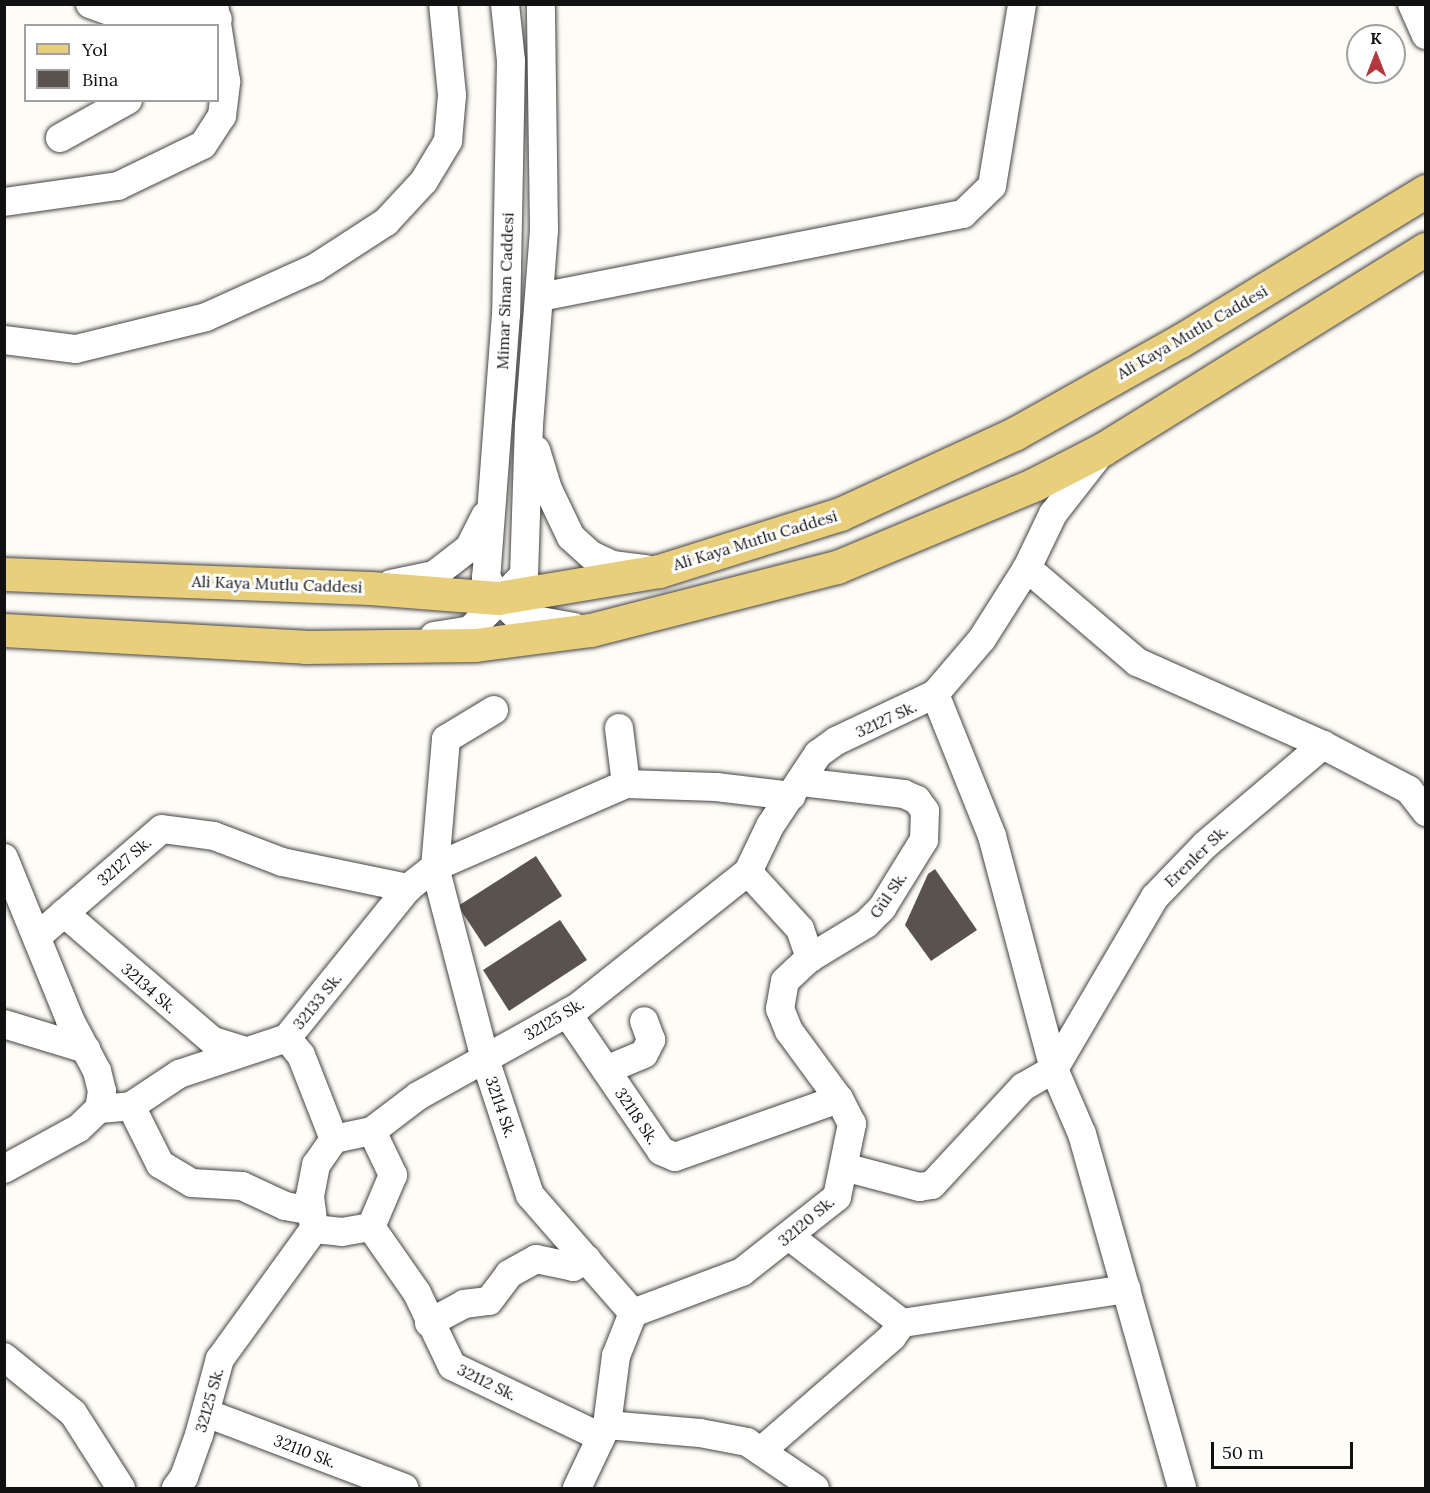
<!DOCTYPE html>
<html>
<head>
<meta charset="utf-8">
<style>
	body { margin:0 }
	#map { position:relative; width:1430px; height:1493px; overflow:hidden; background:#fefcf6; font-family:Lora,serif }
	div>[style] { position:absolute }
	.building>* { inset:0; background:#59524e }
	.roads { filter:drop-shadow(0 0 2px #444) drop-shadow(0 0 2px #444) }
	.minor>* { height:28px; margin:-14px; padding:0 14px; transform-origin:14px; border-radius:14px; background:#fff }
	.major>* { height:33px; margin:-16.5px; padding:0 16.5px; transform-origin:16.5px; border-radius:16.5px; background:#e9cf7b }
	span { translate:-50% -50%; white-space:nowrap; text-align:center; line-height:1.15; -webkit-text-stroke:6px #fff; paint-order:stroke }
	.street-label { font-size:16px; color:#111 }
	.frame { position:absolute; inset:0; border:6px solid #111; pointer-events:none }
	.legend { position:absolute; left:24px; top:24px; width:195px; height:78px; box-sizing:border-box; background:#fff; border:2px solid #a0a0a0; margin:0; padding:8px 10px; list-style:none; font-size:18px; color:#111 }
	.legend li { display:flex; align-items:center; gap:12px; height:30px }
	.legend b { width:30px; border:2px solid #a0a0a0 }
	.north { position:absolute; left:1346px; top:24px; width:60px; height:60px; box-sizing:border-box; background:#fff; border:2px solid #a0a0a0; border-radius:50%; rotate:0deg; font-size:16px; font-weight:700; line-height:24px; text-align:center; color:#111 }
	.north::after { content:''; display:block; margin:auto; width:21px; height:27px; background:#b3373d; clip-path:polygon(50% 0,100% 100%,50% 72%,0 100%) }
	.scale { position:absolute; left:1211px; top:1442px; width:142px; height:27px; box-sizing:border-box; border:3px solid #111; border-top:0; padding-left:8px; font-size:18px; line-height:21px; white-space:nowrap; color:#111; -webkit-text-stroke:4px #fff; paint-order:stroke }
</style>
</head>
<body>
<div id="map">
	<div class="building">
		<div style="clip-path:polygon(536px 856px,562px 896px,485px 947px,458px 906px)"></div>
		<div style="clip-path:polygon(935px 869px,977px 930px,931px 961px,905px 925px,928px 874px)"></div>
		<div style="clip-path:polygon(560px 920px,587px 960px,509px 1011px,483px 970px)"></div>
	</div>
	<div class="roads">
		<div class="minor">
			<div style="left:90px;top:4px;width:23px;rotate:20deg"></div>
			<div style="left:112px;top:12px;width:106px;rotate:3.8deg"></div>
			<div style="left:505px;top:4px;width:57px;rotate:84deg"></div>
			<div style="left:511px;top:61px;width:253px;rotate:91.1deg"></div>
			<div style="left:506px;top:314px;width:264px;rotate:94.3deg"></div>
			<div style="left:486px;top:577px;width:24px;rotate:60deg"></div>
			<div style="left:498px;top:598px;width:28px;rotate:44deg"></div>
			<div style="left:518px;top:617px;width:57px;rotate:10.1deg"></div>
			<div style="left:1412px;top:4px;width:34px;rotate:66deg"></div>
			<div style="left:60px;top:138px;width:78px;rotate:-29.2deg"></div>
			<div style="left:4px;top:202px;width:115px;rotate:-8deg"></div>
			<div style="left:118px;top:186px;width:94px;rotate:-25.8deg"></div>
			<div style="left:203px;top:145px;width:35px;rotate:-57deg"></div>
			<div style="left:222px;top:116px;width:35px;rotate:-83deg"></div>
			<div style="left:226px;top:81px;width:78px;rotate:-98.9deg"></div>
			<div style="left:540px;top:297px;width:431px;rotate:-11.1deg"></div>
			<div style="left:963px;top:214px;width:40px;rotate:-44deg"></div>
			<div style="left:992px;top:186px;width:184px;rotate:-80.6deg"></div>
			<div style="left:4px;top:340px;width:73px;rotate:7.1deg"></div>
			<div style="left:76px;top:349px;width:134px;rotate:-13.8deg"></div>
			<div style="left:206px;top:317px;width:120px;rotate:-24.2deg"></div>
			<div style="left:315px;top:268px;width:85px;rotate:-32.9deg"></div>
			<div style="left:386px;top:222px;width:56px;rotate:-47.2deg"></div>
			<div style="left:424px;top:181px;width:47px;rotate:-59deg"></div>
			<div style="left:448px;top:141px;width:46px;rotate:-85deg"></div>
			<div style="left:452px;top:95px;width:91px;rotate:-95.6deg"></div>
			<div style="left:536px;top:450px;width:39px;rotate:73deg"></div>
			<div style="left:547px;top:487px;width:55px;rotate:64.4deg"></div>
			<div style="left:571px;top:537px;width:27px;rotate:42deg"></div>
			<div style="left:591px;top:555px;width:23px;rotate:25deg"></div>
			<div style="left:612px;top:565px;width:34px;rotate:7deg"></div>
			<div style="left:1027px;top:568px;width:145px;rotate:40.5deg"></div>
			<div style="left:1137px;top:662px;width:204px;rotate:24deg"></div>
			<div style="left:1323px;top:745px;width:97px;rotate:27.6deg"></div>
			<div style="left:1409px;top:790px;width:28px;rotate:52deg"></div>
			<div style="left:391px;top:584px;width:44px;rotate:-11.8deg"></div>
			<div style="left:434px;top:575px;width:44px;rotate:-37.6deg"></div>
			<div style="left:469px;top:548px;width:36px;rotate:-63deg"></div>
			<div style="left:434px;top:636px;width:36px;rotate:-9deg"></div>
			<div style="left:470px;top:630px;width:77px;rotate:-45.5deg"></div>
			<div style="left:524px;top:575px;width:150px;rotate:-88.1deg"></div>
			<div style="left:529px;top:425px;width:196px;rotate:-85.6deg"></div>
			<div style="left:544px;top:230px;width:226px;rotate:-90.8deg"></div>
			<div style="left:935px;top:694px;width:153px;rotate:68.1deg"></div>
			<div style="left:992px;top:836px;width:241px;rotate:75.1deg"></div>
			<div style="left:1054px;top:1069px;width:71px;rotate:66.7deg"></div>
			<div style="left:1082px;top:1134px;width:368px;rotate:74.2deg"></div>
			<div style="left:494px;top:710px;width:56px;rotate:148.9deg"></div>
			<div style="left:446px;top:739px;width:128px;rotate:94.9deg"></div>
			<div style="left:435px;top:867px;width:198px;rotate:75.4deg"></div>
			<div style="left:485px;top:1059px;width:143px;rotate:71.7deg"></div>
			<div style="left:530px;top:1195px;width:157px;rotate:48.9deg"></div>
			<div style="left:619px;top:728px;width:56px;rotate:82.9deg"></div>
			<div style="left:4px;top:858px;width:175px;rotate:67.8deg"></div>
			<div style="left:70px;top:1020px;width:58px;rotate:62.1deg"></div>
			<div style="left:97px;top:1071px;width:21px;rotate:76deg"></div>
			<div style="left:102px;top:1091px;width:18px;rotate:99deg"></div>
			<div style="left:748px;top:872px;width:77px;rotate:47.6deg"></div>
			<div style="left:800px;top:929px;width:31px;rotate:71deg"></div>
			<div style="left:64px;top:913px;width:196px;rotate:40.7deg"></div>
			<div style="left:213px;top:1041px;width:31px;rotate:17deg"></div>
			<div style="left:39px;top:935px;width:162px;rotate:-40.8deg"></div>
			<div style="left:162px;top:829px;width:52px;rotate:7.7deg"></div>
			<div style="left:214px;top:836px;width:73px;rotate:20.9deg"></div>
			<div style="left:282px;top:862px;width:129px;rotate:11.7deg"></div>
			<div style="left:567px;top:1013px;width:167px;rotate:55.7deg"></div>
			<div style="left:661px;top:1151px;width:15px;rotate:23deg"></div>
			<div style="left:675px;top:1157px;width:174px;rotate:-19.5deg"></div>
			<div style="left:4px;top:1024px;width:86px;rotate:17deg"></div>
			<div style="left:287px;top:1038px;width:22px;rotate:51deg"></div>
			<div style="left:301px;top:1055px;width:90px;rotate:68.6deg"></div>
			<div style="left:606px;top:1070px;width:41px;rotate:-22.8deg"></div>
			<div style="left:644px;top:1054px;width:16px;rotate:-63deg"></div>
			<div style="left:651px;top:1040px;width:20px;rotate:-110deg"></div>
			<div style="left:131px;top:1106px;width:65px;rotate:63.4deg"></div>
			<div style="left:160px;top:1164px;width:37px;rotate:31deg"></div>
			<div style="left:192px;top:1183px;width:50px;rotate:3.4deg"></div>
			<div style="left:242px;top:1186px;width:47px;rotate:24.9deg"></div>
			<div style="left:285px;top:1206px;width:27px;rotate:10deg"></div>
			<div style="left:99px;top:1109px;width:32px;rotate:-5deg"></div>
			<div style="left:131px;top:1106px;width:58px;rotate:-33.7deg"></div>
			<div style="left:179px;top:1074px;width:114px;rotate:-18.4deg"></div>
			<div style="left:287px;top:1038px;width:193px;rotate:-51.1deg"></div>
			<div style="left:408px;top:888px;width:34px;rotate:-38deg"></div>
			<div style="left:435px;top:867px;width:208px;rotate:-23.5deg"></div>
			<div style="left:626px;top:784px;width:90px;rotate:1.9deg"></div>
			<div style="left:716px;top:787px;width:76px;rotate:6.8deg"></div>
			<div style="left:372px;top:1131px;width:49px;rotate:64.5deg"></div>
			<div style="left:393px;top:1175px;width:56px;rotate:112.9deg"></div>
			<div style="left:371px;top:1227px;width:80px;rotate:55.1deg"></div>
			<div style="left:417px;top:1293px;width:81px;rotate:64.4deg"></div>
			<div style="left:452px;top:1366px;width:165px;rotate:25.5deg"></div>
			<div style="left:844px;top:1167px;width:78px;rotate:14.9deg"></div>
			<div style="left:919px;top:1187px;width:13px;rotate:-9deg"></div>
			<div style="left:932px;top:1185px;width:134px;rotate:-47.1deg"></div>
			<div style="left:1023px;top:1087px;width:36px;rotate:-30deg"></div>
			<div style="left:1054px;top:1069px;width:199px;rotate:-59.6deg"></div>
			<div style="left:1155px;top:897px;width:72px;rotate:-46.1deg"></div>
			<div style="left:1205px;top:845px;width:155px;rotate:-40.3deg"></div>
			<div style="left:4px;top:1169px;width:85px;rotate:-28.7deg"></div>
			<div style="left:79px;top:1128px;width:28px;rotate:-44deg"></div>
			<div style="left:314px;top:1229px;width:33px;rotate:-97deg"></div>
			<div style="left:310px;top:1196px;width:32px;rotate:-79deg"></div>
			<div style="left:316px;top:1165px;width:32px;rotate:-55deg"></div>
			<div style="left:334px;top:1139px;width:39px;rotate:-12deg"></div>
			<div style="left:372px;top:1131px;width:58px;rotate:-37.3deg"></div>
			<div style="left:418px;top:1096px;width:183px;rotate:-29.1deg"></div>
			<div style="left:578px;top:1007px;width:217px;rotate:-38.5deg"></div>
			<div style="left:748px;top:872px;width:51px;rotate:-64.4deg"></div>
			<div style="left:770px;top:826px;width:87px;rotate:-56.3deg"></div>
			<div style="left:818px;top:754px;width:22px;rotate:-36deg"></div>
			<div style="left:836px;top:741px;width:110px;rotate:-25.4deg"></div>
			<div style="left:935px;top:694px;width:72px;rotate:-49.5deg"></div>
			<div style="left:982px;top:639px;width:84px;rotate:-57.6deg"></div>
			<div style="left:1027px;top:568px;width:60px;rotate:-64.3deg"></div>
			<div style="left:1053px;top:514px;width:80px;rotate:-52.1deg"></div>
			<div style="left:314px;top:1229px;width:28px;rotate:6deg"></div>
			<div style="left:342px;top:1232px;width:29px;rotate:-10deg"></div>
			<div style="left:789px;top:1236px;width:143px;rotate:37.6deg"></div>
			<div style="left:429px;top:1323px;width:40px;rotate:-28deg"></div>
			<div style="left:464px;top:1304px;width:25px;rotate:-7deg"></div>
			<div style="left:489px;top:1301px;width:34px;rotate:-53deg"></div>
			<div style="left:509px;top:1274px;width:31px;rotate:-29deg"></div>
			<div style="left:536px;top:1259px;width:38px;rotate:12deg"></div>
			<div style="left:573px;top:1267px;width:16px;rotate:-30deg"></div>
			<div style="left:4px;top:1357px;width:89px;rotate:39.1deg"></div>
			<div style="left:73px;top:1413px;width:89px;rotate:57.4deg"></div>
			<div style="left:206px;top:1413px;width:212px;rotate:20.7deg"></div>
			<div style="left:607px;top:1425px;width:93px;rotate:4.9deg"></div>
			<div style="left:700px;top:1433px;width:48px;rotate:10.8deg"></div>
			<div style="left:747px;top:1442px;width:82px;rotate:34.1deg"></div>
			<div style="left:761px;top:1451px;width:174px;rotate:-41deg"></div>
			<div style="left:892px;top:1337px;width:17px;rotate:-54deg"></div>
			<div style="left:902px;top:1323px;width:227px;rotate:-8.6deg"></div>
			<div style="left:176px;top:1488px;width:14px;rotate:-54deg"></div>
			<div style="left:184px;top:1477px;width:45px;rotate:-70.3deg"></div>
			<div style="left:199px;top:1435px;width:79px;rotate:-74.6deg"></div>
			<div style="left:220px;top:1359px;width:160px;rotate:-54.1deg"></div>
			<div style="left:577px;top:1488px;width:70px;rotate:-64.5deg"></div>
			<div style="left:607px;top:1425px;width:70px;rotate:-82.6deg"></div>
			<div style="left:616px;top:1356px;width:46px;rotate:-68.4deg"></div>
			<div style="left:633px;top:1313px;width:116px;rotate:-20.6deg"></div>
			<div style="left:742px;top:1272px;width:121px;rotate:-38.3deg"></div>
			<div style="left:837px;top:1197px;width:75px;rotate:-78.4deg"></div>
			<div style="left:852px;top:1124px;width:28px;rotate:-117deg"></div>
			<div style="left:839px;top:1099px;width:84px;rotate:-126.3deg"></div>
			<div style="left:789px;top:1031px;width:24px;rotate:-112deg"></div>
			<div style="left:780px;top:1009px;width:28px;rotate:-80deg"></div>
			<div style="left:785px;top:981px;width:34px;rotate:-43deg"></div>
			<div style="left:810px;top:958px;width:66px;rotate:-31.3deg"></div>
			<div style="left:866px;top:924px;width:23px;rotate:-45deg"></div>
			<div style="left:882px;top:908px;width:80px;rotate:-58.3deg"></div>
			<div style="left:924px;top:840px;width:29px;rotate:-88deg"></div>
			<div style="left:925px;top:811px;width:14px;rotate:-126deg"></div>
			<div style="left:917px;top:800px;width:14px;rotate:-155deg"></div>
			<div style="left:904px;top:794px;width:105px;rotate:-173.4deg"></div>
		</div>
		<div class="major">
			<div style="left:4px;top:574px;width:366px;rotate:2.2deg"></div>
			<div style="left:370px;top:588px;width:128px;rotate:4.5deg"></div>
			<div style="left:498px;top:598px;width:163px;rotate:-9.5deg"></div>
			<div style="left:659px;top:571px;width:190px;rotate:-17.5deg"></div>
			<div style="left:840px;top:514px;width:192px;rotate:-24.7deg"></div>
			<div style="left:1014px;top:434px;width:190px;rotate:-29.3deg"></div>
			<div style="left:1180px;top:341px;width:288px;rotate:-31.4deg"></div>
			<div style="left:4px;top:630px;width:301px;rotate:3.2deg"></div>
			<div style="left:305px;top:647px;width:170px;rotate:-0.7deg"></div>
			<div style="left:475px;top:645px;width:117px;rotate:-7.4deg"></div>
			<div style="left:591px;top:630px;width:254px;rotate:-14.4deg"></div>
			<div style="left:837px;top:567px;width:215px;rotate:-22.7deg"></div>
			<div style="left:1035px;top:484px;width:76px;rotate:-27.2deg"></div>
			<div style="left:1103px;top:449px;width:380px;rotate:-31.8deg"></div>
		</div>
	</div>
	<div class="street-label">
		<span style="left:505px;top:291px;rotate:-88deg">Mimar Sinan Caddesi</span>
		<span style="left:1192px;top:332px;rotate:-30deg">Ali Kaya Mutlu Caddesi</span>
		<span style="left:755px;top:540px;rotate:-17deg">Ali Kaya Mutlu Caddesi</span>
		<span style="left:277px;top:584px;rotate:2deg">Ali Kaya Mutlu Caddesi</span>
		<span style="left:886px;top:719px;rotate:-25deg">32127 Sk.</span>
		<span style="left:1196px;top:856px;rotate:-44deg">Erenler Sk.</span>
		<span style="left:124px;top:861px;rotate:-41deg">32127 Sk.</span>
		<span style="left:888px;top:895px;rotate:-55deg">Gül Sk.</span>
		<span style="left:149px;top:988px;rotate:41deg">32134 Sk.</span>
		<span style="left:317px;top:1001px;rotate:-51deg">32133 Sk.</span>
		<span style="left:554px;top:1019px;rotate:-31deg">32125 Sk.</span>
		<span style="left:501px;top:1107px;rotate:71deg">32114 Sk.</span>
		<span style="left:637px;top:1116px;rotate:56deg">32118 Sk.</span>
		<span style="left:806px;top:1221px;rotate:-40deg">32120 Sk.</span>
		<span style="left:487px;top:1382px;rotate:26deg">32112 Sk.</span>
		<span style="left:209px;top:1400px;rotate:-74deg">32125 Sk.</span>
		<span style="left:305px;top:1451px;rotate:21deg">32110 Sk.</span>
	</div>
	<div class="frame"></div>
	<ul class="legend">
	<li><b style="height:8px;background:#e9cf7b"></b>Yol</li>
	<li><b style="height:16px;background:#59524e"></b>Bina</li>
	</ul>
	<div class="north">K</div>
	<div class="scale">50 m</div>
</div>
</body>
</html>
